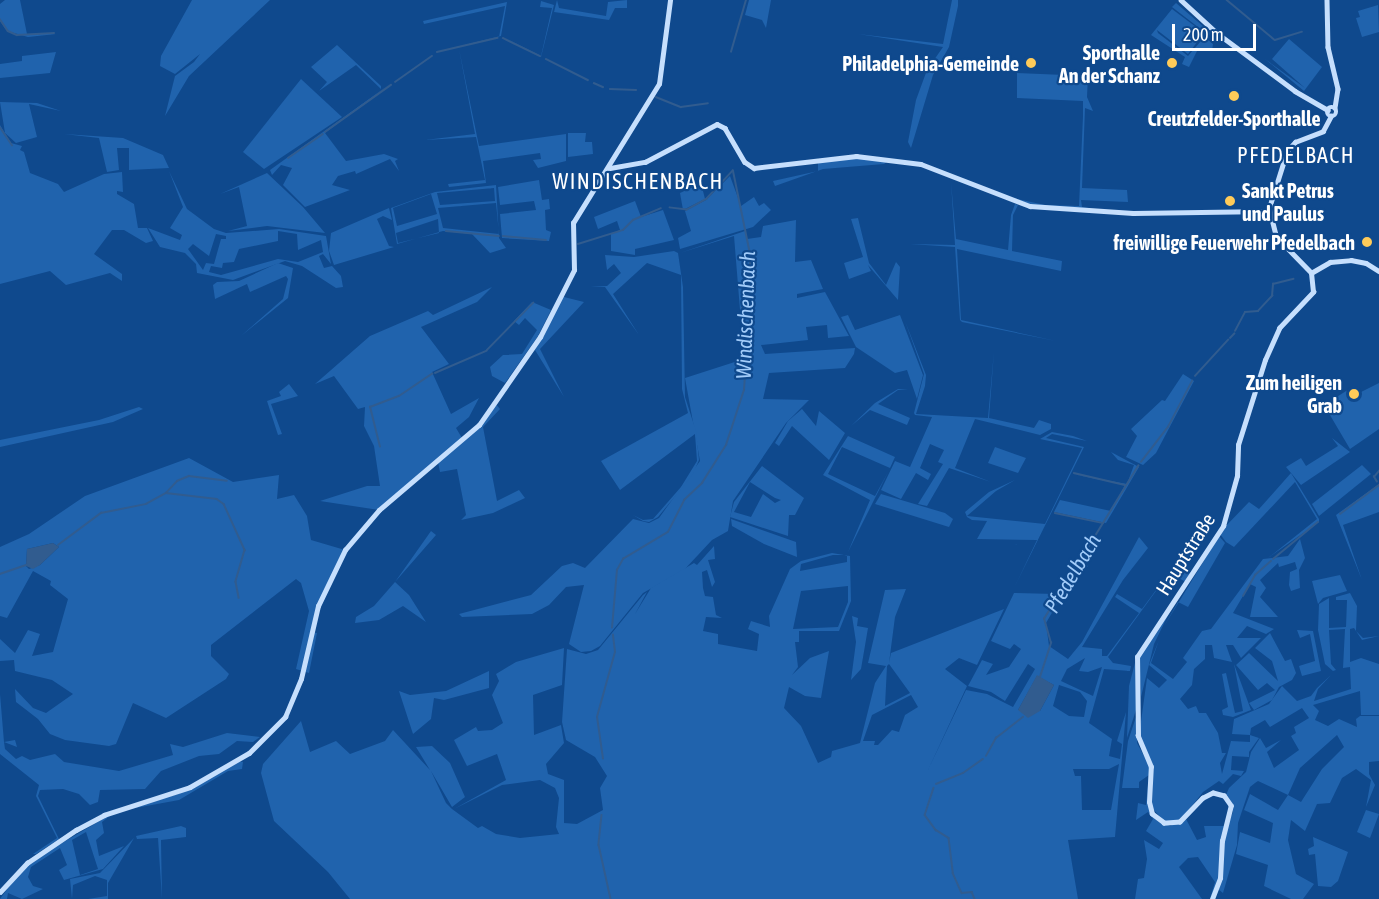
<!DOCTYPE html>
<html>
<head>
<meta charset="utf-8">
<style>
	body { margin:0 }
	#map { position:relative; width:1379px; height:899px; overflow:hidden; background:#0f498d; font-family:"Asap Condensed",sans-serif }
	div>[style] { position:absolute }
	.green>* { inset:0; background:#2063ad }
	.water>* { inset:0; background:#315c8f }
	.stream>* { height:1.5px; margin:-0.75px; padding:0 0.75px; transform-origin:0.75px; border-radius:0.75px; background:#315c8f }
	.secondary>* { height:4.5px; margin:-2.25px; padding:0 2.25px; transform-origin:2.25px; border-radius:2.25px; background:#c6dffd }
	.secondary>.ring { margin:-2.25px; padding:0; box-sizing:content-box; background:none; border:4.5px solid #c6dffd; border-radius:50% }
	.dots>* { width:16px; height:16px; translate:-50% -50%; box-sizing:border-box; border:3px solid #0f498d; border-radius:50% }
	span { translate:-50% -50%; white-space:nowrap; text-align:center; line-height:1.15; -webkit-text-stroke:4.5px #0f498d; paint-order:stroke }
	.poi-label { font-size:20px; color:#fff; font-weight:700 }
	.right { translate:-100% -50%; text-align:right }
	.left { translate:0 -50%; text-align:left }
	.street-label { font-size:20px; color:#fff }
	.water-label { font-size:21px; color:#a2ccfa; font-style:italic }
	.quarter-label { font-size:22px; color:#fff; letter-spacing:1.5px }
	.scale { position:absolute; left:1172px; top:24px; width:84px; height:27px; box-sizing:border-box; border:3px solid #fff; border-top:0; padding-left:8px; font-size:18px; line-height:21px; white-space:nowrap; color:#fff; -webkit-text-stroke:4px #0f498d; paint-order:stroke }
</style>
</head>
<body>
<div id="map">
	<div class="green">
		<div style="clip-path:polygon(5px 0,20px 0,27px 34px,56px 34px,28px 37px,7px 31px,0 21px,0 4px)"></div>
		<div style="clip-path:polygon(192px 0,270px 0,189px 76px,165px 116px,175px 76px,194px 62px,200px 54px,175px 74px,160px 66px,161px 56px)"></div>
		<div style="clip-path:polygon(557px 0,559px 8px,606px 16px,608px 2px,627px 0,627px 8px,615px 8px,609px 20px,554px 12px)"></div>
		<div style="clip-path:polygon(749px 0,771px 0,766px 28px,762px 20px,745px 15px)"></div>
		<div style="clip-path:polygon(952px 0,958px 0,958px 6px,949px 47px,933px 75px,911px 148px,908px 142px,916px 100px,927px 70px,943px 47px,858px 34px,943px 44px)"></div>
		<div style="clip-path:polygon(541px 1px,554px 5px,541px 57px,501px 36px,432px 53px,499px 37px,505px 6px,424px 24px,423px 21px,507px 2px,501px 36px,541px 56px,552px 8px,540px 7px)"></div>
		<div style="clip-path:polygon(1176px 3px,1211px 33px,1207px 39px,1213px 44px,1212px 51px,1197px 51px,1189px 67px,1182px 64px,1185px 57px,1151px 35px,1172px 9px,1204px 33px,1188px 54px,1157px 30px,1158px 33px,1188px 56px,1207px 34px,1172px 7px)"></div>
		<div style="clip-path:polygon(1378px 5px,1379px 32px,1362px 37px,1356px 18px,1360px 17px,1358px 11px)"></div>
		<div style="clip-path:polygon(1289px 39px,1322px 67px,1304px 91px,1265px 59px,1305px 88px,1272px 59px)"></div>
		<div style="clip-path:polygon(337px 45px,381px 86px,381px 89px,356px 65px,319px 91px,327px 82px,311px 67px)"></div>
		<div style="clip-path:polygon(459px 49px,479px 146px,566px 134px,566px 161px,538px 168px,533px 160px,541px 159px,540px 153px,483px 161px,486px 183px,449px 187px,448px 184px,485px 180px,476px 137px,425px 140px,475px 134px)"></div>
		<div style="clip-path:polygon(56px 52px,50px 73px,0 78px,0 64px,22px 61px,22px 56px)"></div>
		<div style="clip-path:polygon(1017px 73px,1088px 76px,1087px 97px,1093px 111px,1085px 108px,1082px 188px,1127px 190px,1128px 202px,1081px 200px,1082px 207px,1095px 209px,1035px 206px,1013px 198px,1045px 205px,1079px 206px,1083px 116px,1083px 101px,1017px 98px)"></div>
		<div style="clip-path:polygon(301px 79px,342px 117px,264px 169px,243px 152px)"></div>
		<div style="clip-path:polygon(390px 84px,325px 133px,346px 161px,384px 154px,398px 159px,395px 161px,399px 171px,390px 159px,356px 174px,355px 171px,338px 176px,332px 185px,350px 190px,305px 207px,283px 185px,292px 168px,281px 165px,272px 175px,270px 170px)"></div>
		<div style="clip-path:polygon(0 102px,37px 103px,61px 111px,29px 104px,37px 137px,16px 143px,5px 133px)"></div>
		<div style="clip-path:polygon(0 125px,11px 143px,22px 146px,20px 150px,24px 152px,30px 173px,58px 184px,64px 192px,104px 174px,122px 172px,123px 192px,117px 191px,117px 194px,134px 204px,138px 228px,147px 228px,153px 241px,146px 243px,124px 230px,112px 230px,94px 254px,122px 274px,122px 281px,110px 273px,66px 285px,50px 271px,0 284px)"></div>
		<div style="clip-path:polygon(568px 133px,586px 133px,585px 142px,592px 142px,593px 154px,568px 157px)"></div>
		<div style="clip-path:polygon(64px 134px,123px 138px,163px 155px,169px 168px,129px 170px,129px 148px,117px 148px,119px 170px,107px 172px,99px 138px)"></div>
		<div style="clip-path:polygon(855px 158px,888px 161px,884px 164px,823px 169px,775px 186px,773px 181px,818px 171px,818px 162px)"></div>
		<div style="clip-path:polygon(evenodd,169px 171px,187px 209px,214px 229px,226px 233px,279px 229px,326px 236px,331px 264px,323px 254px,319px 256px,324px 268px,332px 266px,341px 276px,343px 287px,336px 288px,302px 266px,285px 261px,233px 280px,197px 273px,196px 264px,185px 253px,160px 247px,148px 228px,180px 240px,182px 235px,170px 228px,183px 207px,169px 171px,278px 231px,297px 234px,298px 250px,321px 240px,323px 252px,298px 262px,278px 259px,221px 275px,209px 272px,211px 266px,222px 268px,223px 263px,234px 262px,239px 249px,278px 241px,278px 231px,169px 171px,216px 234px,226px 236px,226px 239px,221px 239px,214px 264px,206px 263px,203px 270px,188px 249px,193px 244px,209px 256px,216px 234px)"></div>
		<div style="clip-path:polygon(267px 173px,303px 207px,325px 233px,267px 226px,228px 231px,247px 226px,239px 187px,220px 194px)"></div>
		<div style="clip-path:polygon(730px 176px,741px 206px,754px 197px,759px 206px,764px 203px,771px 210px,753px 227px,680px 249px,678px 238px,691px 231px,685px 211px,706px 200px)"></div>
		<div style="clip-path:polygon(539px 180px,542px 200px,549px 199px,550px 209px,545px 210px,546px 230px,551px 232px,549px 241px,502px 238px,500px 214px,536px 210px,534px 201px,500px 205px,498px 187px)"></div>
		<div style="clip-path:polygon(951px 182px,956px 239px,1008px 250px,1011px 215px,1015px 204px,1018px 205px,1013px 215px,1012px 251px,1062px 261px,1061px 271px,957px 249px,961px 320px,1056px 341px,962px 322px,960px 320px,955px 247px,910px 244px,955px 245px)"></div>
		<div style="clip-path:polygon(evenodd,496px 185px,499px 238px,506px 248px,490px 253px,472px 234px,443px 231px,397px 244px,391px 208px,435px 192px,496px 185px,494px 188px,495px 201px,440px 205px,437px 193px,494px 188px,496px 185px,431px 194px,437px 214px,397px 226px,393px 208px,431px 194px,496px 185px,496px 203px,499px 234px,443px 228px,438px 208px,496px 203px,496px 185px,438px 219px,439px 233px,398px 243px,396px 233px,438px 219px)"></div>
		<div style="clip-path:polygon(693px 187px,702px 187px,705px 199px,683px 210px,680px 193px)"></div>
		<div style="clip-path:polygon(635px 201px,641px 217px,663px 210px,674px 240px,635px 249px,635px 255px,611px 251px,611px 234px,620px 230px,617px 221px,598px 229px,594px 217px)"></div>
		<div style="clip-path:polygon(389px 208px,392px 220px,383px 216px,377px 219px,389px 246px,394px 247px,334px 265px,329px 251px,331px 233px)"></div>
		<div style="clip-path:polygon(858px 218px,869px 263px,886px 285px,896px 262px,900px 267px,898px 300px,868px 265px,871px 271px,849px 279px,844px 263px,863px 257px,851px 219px)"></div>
		<div style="clip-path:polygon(796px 220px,795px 262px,811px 260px,823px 289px,797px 294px,797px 298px,825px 292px,849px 336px,828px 338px,827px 325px,806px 327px,808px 340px,761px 345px,765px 354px,855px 348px,854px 354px,845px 368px,769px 373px,763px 399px,809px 400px,786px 423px,733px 501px,728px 531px,712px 540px,684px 570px,643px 593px,600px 646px,591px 651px,581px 652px,569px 644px,584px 585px,566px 587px,549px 605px,532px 614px,462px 617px,459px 614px,531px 595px,562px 566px,573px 563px,585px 568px,633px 519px,649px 523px,659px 518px,700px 461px,685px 378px,744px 359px,734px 236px,680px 253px,745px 231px,747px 239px,761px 237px,763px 226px)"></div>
		<div style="clip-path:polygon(674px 251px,678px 253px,683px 287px,685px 397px,696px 431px,699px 460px,693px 474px,682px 488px,658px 517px,649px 522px,643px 521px,633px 515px,643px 520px,653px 519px,681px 487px,697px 461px,695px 434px,620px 490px,601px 461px,688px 413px,682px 389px,681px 275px,647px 263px,613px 294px,639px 335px,605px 287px,590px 287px,607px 286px,621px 273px,614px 264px,607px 270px,605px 255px,634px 257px)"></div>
		<div style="clip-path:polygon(278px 263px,293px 268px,288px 298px,241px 336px,283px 299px,288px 279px,286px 276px,250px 292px,247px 284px,215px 299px,213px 285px,217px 282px,239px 281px)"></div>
		<div style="clip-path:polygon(492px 287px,477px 302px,421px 327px,449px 364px,432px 372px,451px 414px,479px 398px,469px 417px,456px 428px,462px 438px,379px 510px,320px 501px,367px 486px,380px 486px,374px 446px,364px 426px,365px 407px,358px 409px,334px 376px,315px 384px,370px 336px,428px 311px,433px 315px)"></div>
		<div style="clip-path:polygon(560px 296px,584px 302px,540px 349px,564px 397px,535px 350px)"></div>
		<div style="clip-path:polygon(532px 302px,551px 310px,538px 336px,505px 383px,492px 376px,490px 367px,503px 355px,522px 354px,537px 330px,525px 318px,519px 325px,514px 321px)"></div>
		<div style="clip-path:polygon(848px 315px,855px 330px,900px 315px,923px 375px,917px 399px,907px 370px,895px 373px,856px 347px,841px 317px)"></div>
		<div style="clip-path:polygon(905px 321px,926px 375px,925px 386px,916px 414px,988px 418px,994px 351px,989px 418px,1034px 428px,1039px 420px,1051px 424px,1051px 429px,1040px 435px,975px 419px,955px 468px,991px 482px,949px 468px,927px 506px,918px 504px,943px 464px,938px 462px,944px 450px,930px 444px,920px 468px,931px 474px,928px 480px,916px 473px,901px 499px,881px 490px,895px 461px,910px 467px,932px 417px,915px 415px,914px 413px,924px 374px)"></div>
		<div style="clip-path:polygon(1183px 374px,1194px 381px,1156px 453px,1143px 465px,1126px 457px,1137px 436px,1131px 429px,1162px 400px,1165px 401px)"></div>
		<div style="clip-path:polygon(1379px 383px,1379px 429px,1350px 449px,1324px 405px,1354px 386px,1359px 393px)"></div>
		<div style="clip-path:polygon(289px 384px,298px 396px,271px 404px,282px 434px,278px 435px,267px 401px,281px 396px,279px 392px)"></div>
		<div style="clip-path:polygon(898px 389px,908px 390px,898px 390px,878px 404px,910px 418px,907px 425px,870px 410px,851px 426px,875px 403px)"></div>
		<div style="clip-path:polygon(495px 403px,500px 409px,483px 427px,497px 501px,519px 490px,525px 498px,493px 513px,461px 520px,466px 515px,457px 469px,440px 472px,438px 462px,465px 439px)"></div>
		<div style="clip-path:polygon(139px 407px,143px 409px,113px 422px,0 447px,0 440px,99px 420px)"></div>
		<div style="clip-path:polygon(802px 409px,816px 426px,819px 411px,845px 433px,829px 460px,792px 426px,779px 446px,775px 443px,788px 421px)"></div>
		<div style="clip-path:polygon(1052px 432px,1073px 436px,1087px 441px,1052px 434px,1046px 438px,1084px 447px,1015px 586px,1037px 540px,977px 539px,987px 521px,972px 520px,967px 517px,965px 512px,989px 492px,1015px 480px,996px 491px,967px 516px,1045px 524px,1082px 448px,1040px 439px)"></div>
		<div style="clip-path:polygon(848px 436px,895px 457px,890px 468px,842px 447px,828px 474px,875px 496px,888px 472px,848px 552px,870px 500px,823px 475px)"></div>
		<div style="clip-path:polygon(1332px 438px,1350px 452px,1301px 485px,1286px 467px,1301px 458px,1306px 466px,1338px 446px)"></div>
		<div style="clip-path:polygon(995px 447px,1026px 458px,1018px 473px,988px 463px)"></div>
		<div style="clip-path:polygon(1111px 452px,1139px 467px,1106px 523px,1054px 512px,1060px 500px,1111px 511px,1125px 485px,1073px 474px,1127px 484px,1134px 465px,1118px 460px)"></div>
		<div style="clip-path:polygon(evenodd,189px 458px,233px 482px,279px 475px,277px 499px,294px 495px,307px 516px,311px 540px,345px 550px,324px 590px,312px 632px,317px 633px,309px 673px,296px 669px,309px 611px,301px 583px,296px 579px,211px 645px,211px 656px,229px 674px,226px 679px,166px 718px,133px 703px,116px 744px,109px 746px,65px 740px,50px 734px,38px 719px,16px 702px,15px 689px,33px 708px,46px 713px,73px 694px,52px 680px,15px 671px,14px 660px,0 661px,0 639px,15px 653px,28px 630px,40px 634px,32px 656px,53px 652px,68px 599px,50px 585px,51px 581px,33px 571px,7px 618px,0 616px,0 547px,29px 534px,85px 496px,189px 458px,53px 543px,59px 547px,40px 565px,29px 569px,26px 566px,27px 549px,53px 543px)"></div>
		<div style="clip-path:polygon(1362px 465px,1371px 474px,1319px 516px,1312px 504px)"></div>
		<div style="clip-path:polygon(evenodd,762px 466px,804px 498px,795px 515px,789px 515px,788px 536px,730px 517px,734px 502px,762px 466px,750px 482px,775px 498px,781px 500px,775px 503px,763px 494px,751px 517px,734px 512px,750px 482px)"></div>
		<div style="clip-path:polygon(1291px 473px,1319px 519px,1319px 522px,1268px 558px,1317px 519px,1295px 482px,1234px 547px,1226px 542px,1220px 534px,1223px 529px,1249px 502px,1259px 509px)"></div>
		<div style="clip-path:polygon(1379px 484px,1379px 512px,1343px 525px,1362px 580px,1336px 515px)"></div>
		<div style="clip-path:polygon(881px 494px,945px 513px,953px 519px,949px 527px,875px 504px)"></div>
		<div style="clip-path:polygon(731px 519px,796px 542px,797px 557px,764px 544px,732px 526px)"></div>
		<div style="clip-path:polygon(431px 531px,436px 535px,395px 582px,409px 595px,426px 622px,403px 606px,379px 620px,355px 623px,356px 617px,374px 606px,395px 582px)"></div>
		<div style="clip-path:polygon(1219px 536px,1225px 543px,1188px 607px,1178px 602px,1163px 628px)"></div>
		<div style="clip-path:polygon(evenodd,1139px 537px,1148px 548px,1123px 580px,1082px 647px,1102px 649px,1102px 656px,1107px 656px,1139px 613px,1115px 597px,1117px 594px,1142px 609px,1176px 563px,1191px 574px,1186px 582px,1169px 573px,1108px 657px,1113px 663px,1131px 666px,1130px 671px,1104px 669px,1089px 723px,1112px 739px,1109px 756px,1120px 759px,1122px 744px,1117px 741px,1126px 712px,1115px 837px,1068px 840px,1078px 899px,350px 899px,328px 872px,274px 821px,261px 773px,263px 764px,301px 721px,310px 752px,336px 741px,350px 754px,385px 741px,393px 730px,430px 770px,416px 747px,432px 746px,450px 763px,465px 797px,452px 807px,431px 771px,446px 803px,452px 809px,478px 828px,482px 826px,496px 834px,520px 838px,559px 834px,556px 827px,559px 798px,555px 788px,540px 780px,502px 785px,454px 809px,506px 780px,497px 754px,467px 766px,454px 740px,476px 727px,478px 731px,492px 730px,503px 723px,492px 695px,499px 681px,496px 674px,516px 662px,564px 648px,562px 685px,533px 695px,534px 735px,561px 725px,564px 743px,546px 764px,548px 774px,564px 780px,564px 823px,577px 824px,603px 810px,600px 788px,607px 776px,595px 757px,566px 740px,562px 722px,567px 649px,586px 654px,598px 650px,643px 595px,647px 592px,635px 614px,651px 588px,694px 563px,697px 565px,714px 546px,715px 559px,708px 560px,715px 582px,712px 587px,707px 570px,702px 572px,703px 588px,705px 596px,713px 597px,716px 615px,722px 618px,706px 617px,703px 631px,718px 634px,718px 644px,757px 651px,759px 634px,748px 629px,751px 621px,770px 627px,769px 616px,790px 569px,801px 561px,832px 553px,850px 556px,851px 601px,839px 631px,799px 631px,799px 642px,795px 642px,798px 667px,792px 675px,810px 658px,829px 651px,821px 698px,805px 696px,789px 687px,784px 708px,801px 726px,818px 763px,831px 757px,832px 751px,860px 743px,875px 683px,886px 666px,868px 663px,885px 590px,906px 589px,895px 617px,889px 663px,891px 653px,1004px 609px,977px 665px,959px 658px,945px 669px,967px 686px,928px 770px,966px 690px,987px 694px,1013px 707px,1035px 669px,1028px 664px,1005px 701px,991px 692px,968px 686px,982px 660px,993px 664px,986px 675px,1009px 667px,1021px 649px,1014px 644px,1010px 649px,991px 641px,1014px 593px,1055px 594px,1088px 547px,1091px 549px,1082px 562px,1088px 566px,1084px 571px,1078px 568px,1046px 623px,1049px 646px,1068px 659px,1082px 642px,1139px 537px,833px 555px,847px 555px,847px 562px,800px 571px,801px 564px,833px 555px,1139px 537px,848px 586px,848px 602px,838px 627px,793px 629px,801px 591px,848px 586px,1139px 537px,1085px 658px,1079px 671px,1088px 672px,1102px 667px,1093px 696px,1061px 681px,1067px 669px,1085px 658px,1139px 537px,889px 664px,910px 693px,885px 706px,887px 666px,889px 664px,1139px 537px,1037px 676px,1054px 685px,1040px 711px,1018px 710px,1037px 676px,1139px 537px,1059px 685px,1080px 692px,1087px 701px,1084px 717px,1069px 716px,1053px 706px,1059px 685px,1139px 537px,911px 695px,918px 707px,905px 715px,899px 732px,892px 730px,878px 745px,874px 745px,875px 741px,863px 741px,872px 715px,911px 695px,1139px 537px,1119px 764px,1111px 810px,1082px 810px,1081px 776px,1075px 776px,1073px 769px,1109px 769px,1119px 764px)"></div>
		<div style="clip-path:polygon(evenodd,1300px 539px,1305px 558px,1299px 570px,1300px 588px,1291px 591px,1289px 585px,1290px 572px,1297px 569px,1295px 562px,1279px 567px,1278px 563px,1260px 580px,1266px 588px,1260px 597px,1278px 617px,1250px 617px,1256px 587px,1250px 584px,1233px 613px,1274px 629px,1266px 634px,1247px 626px,1237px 638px,1261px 638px,1241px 658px,1233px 645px,1226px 645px,1232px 662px,1214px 658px,1212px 645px,1205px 645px,1205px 659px,1194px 669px,1192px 685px,1180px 699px,1188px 709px,1196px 706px,1199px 713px,1206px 713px,1218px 733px,1222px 753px,1226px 753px,1220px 763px,1222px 774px,1231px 741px,1250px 742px,1250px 735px,1232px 734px,1234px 719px,1269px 704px,1282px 686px,1297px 701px,1311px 696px,1317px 688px,1331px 675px,1318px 689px,1314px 701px,1351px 689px,1350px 667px,1343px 668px,1345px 629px,1329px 630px,1331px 664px,1336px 670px,1333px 671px,1325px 664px,1318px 630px,1319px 604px,1329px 598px,1329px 628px,1346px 627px,1347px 600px,1336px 600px,1336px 597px,1350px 593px,1357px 606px,1356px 631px,1363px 638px,1379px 636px,1362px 640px,1354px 628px,1350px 629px,1350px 662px,1361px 658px,1379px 664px,1379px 715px,1361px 715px,1360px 691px,1313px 705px,1319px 711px,1315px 720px,1328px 726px,1339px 719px,1357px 727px,1356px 719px,1360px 716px,1379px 716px,1379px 761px,1369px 762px,1369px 774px,1375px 785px,1366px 807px,1371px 780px,1356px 769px,1342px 778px,1330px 803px,1317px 804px,1305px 831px,1291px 820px,1288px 840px,1296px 874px,1314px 884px,1303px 899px,1291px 899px,1264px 886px,1268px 865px,1236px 854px,1240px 832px,1270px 843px,1273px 823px,1244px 810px,1250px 794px,1278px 810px,1288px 795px,1258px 781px,1255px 783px,1250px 787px,1238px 823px,1237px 845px,1223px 893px,1218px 889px,1224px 835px,1233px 812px,1226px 795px,1229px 788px,1246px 772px,1251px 752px,1260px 738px,1266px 748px,1281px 740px,1267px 752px,1274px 768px,1299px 750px,1291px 736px,1296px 733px,1294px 727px,1309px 718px,1302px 708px,1270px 727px,1265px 720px,1251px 728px,1250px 735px,1259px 738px,1249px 752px,1249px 757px,1232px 756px,1231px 770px,1244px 771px,1241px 776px,1233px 774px,1223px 784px,1219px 781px,1203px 792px,1180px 821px,1165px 822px,1152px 808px,1153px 767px,1139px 736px,1147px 678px,1159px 688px,1167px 680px,1149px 665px,1159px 640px,1151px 663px,1173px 679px,1187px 662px,1183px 658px,1202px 631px,1211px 629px,1263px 559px,1288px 556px,1300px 539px,1337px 735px,1344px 747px,1322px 769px,1301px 802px,1288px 795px,1300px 768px,1337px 735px)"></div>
		<div style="clip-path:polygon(1340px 575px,1347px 591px,1323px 598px,1318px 604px,1312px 581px)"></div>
		<div style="clip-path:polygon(1173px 605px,1154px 644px,1141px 697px,1139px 657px)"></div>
		<div style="clip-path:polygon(852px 616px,858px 618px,857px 626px,868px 628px,861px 669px,851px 680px,856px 642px)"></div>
		<div style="clip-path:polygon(1297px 630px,1313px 631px,1321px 671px,1302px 676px,1299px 666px,1315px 661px,1310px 634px,1300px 638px)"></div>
		<div style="clip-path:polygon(1270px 633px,1285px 661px,1291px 659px,1296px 673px,1292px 680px,1279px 687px,1272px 700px,1254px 710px,1249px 703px,1275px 690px,1267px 683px,1258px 690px,1236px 665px,1249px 653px,1278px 681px,1272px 661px,1255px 648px)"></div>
		<div style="clip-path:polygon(1136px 659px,1136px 710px,1127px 738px,1129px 686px)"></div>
		<div style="clip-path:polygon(1234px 664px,1251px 710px,1233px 717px,1223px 715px,1222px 710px,1228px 707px,1222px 674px,1226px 673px,1235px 713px,1243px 711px)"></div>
		<div style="clip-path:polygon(489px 671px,489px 688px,444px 700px,434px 698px,431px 719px,413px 734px,399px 691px,410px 695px,446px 691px)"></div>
		<div style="clip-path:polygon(0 694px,4px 742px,15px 740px,17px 747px,4px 742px,5px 749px,16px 759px,22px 756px,30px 760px,55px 754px,64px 762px,119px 771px,173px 755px,170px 744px,183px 747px,227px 733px,260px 737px,253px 742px,237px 741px,219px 754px,199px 756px,161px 771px,145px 789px,100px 790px,98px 802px,90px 805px,79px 794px,63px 789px,40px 790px,38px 796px,59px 839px,36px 854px,33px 854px,57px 838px,36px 796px,39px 785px,0 754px)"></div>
		<div style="clip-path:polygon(1138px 711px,1137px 743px,1150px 767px,1148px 795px,1155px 819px,1170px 826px,1186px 819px,1197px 840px,1206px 837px,1204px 826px,1225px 826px,1219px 878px,1210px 899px,1215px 882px,1198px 857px,1188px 858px,1179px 867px,1202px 899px,1135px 899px,1138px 879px,1144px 878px,1147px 859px,1144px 840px,1159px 849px,1163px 843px,1146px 831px,1153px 819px,1148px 812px,1136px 820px,1138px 803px,1146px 805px,1149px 775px,1139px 782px,1139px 788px,1122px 788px,1128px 741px)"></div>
		<div style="clip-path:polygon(238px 761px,243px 762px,242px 769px,228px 771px,179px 800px,119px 811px,178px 794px)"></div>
		<div style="clip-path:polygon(1366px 810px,1379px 814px,1370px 838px,1357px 832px)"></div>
		<div style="clip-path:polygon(evenodd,115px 812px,102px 822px,104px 833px,96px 840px,99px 856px,124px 846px,103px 869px,64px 880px,59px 870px,67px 865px,60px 848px,31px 867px,28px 877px,33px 886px,43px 889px,22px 899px,8px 893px,7px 899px,0 899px,19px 873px,38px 857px,115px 812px,86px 832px,98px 869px,80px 875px,72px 840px,86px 832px)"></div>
		<div style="clip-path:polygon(181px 826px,186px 828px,186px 837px,161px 840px,162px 899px,158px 838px,137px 839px,136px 836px)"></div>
		<div style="clip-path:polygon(1313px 837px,1348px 852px,1338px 881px,1331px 887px,1318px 886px,1315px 854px,1309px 855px,1308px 849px,1314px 846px)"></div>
		<div style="clip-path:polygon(134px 838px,108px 883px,108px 899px,88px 899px,107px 896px,107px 880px,95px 876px,73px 885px,72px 899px,70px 879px,100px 873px)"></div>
	</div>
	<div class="water">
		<div style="clip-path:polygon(53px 543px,59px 547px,40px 565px,33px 569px,26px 566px,27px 549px)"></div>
		<div style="clip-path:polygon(1037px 675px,1054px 685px,1040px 711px,1028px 718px,1018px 710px)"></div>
	</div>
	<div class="stream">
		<div style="left:1227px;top:0;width:62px;rotate:39.8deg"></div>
		<div style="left:1275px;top:40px;width:28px;rotate:-17deg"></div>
		<div style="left:0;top:19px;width:14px;rotate:56deg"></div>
		<div style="left:8px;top:31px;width:10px;rotate:24deg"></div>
		<div style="left:17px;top:35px;width:37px;rotate:-3deg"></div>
		<div style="left:503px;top:38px;width:41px;rotate:25.9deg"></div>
		<div style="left:437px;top:52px;width:62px;rotate:-13.1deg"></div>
		<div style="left:731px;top:52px;width:54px;rotate:-73.9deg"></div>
		<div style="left:546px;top:59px;width:47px;rotate:26.6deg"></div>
		<div style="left:395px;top:82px;width:45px;rotate:-35.1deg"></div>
		<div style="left:594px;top:83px;width:10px;rotate:24deg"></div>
		<div style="left:610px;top:89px;width:26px;rotate:2deg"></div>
		<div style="left:656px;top:97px;width:27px;rotate:22deg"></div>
		<div style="left:681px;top:107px;width:27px;rotate:-8deg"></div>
		<div style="left:0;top:127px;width:22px;rotate:56deg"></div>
		<div style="left:325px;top:132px;width:81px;rotate:-35.5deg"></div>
		<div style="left:288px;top:158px;width:42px;rotate:-34.4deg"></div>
		<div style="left:446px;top:231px;width:53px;rotate:5.4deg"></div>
		<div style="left:503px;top:236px;width:43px;rotate:5.3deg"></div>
		<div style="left:578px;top:244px;width:47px;rotate:-17.3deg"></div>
		<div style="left:623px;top:230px;width:14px;rotate:-45deg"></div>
		<div style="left:633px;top:220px;width:30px;rotate:-23deg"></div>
		<div style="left:1235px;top:331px;width:21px;rotate:-62deg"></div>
		<div style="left:1245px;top:312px;width:13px;rotate:-4deg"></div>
		<div style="left:1258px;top:311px;width:21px;rotate:-47deg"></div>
		<div style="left:1272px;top:296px;width:12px;rotate:-85deg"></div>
		<div style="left:1273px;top:284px;width:21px;rotate:-14deg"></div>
		<div style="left:1230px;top:338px;width:6px;rotate:-45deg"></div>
		<div style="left:487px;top:350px;width:66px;rotate:-45.6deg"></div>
		<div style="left:435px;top:373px;width:56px;rotate:-23.3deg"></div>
		<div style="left:1195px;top:376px;width:49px;rotate:-47.5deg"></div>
		<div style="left:380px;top:447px;width:41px;rotate:-104deg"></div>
		<div style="left:370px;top:407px;width:31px;rotate:-21deg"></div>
		<div style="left:399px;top:396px;width:40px;rotate:-34deg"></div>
		<div style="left:1141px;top:462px;width:44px;rotate:-52.4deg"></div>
		<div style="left:1168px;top:427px;width:52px;rotate:-62.4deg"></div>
		<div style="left:1074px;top:473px;width:52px;rotate:13.2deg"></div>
		<div style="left:1377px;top:482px;width:6px;rotate:-121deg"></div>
		<div style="left:1374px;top:477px;width:8px;rotate:-50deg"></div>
		<div style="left:166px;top:493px;width:16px;rotate:-47deg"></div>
		<div style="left:177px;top:481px;width:13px;rotate:-23deg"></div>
		<div style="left:189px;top:476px;width:38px;rotate:7deg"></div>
		<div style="left:1055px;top:513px;width:49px;rotate:11.8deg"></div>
		<div style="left:1340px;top:514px;width:49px;rotate:-36.6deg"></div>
		<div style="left:58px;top:545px;width:54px;rotate:-36.7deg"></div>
		<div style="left:101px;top:513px;width:46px;rotate:-11.3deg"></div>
		<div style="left:146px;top:504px;width:23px;rotate:-29deg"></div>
		<div style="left:166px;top:493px;width:51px;rotate:6.7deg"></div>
		<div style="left:217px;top:499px;width:9px;rotate:36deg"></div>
		<div style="left:224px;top:504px;width:51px;rotate:65.5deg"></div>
		<div style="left:245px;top:550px;width:33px;rotate:106deg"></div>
		<div style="left:236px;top:582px;width:16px;rotate:79deg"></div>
		<div style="left:1273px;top:559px;width:58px;rotate:-39.4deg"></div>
		<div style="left:0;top:574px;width:28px;rotate:-19deg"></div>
		<div style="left:1243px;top:596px;width:24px;rotate:-60deg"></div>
		<div style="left:1255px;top:575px;width:21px;rotate:-41deg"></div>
		<div style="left:612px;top:628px;width:58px;rotate:-85.1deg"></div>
		<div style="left:617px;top:570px;width:13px;rotate:-61deg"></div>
		<div style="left:623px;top:559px;width:52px;rotate:-31deg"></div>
		<div style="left:668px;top:532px;width:36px;rotate:-63deg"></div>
		<div style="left:684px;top:500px;width:25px;rotate:-43deg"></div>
		<div style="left:702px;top:483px;width:45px;rotate:-57.7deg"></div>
		<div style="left:726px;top:445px;width:58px;rotate:-71.9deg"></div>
		<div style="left:744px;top:390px;width:44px;rotate:-86.1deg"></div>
		<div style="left:747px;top:346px;width:41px;rotate:-97deg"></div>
		<div style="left:742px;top:305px;width:47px;rotate:-78.9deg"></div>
		<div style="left:751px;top:259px;width:90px;rotate:-101.6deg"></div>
		<div style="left:733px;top:171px;width:38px;rotate:133deg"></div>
		<div style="left:707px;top:199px;width:23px;rotate:151deg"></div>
		<div style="left:687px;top:210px;width:17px;rotate:-173deg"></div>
		<div style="left:1040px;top:677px;width:36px;rotate:-72deg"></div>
		<div style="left:1051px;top:643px;width:25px;rotate:-106deg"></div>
		<div style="left:1044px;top:619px;width:180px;rotate:-58.4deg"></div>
		<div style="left:986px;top:756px;width:21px;rotate:-61deg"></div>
		<div style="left:996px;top:738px;width:34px;rotate:-38deg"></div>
		<div style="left:603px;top:759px;width:42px;rotate:-98.1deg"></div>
		<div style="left:597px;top:717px;width:67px;rotate:-74.5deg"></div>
		<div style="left:615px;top:652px;width:17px;rotate:-97deg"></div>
		<div style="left:936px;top:784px;width:29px;rotate:-22deg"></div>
		<div style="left:963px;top:773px;width:24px;rotate:-35deg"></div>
		<div style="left:934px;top:788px;width:28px;rotate:108deg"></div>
		<div style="left:925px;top:815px;width:19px;rotate:54deg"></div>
		<div style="left:936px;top:830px;width:15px;rotate:32deg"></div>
		<div style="left:949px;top:838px;width:35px;rotate:83deg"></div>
		<div style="left:953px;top:873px;width:22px;rotate:66deg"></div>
		<div style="left:962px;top:893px;width:10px;rotate:-6deg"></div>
		<div style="left:972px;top:892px;width:8px;rotate:67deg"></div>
		<div style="left:602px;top:815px;width:30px;rotate:96deg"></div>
		<div style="left:599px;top:845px;width:55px;rotate:77.5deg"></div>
	</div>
	<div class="secondary">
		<div style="left:1181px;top:0;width:49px;rotate:42.5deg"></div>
		<div style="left:1217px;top:33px;width:97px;rotate:36.6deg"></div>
		<div style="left:1295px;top:91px;width:38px;rotate:30deg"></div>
		<div style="left:1327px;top:0;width:47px;rotate:88.8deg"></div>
		<div style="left:1328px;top:47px;width:43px;rotate:76.6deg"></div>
		<div style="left:1338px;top:89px;width:19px;rotate:99deg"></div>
		<div class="ring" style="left:1327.5px;top:107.5px;width:4.5px;height:4.5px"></div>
		<div style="left:610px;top:168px;width:36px;rotate:-10deg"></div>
		<div style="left:645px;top:162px;width:81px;rotate:-27.8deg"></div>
		<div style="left:717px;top:124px;width:9px;rotate:27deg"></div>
		<div style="left:725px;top:128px;width:39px;rotate:60deg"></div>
		<div style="left:745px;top:162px;width:11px;rotate:34deg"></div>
		<div style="left:754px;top:168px;width:103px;rotate:-6.7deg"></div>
		<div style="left:856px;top:156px;width:65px;rotate:7deg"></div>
		<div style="left:921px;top:164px;width:117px;rotate:21.1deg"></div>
		<div style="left:1030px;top:206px;width:103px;rotate:3.9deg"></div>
		<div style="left:1133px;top:213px;width:136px;rotate:-0.8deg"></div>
		<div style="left:1311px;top:273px;width:22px;rotate:-30deg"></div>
		<div style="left:1330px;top:262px;width:21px;rotate:-5deg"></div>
		<div style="left:1351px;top:260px;width:15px;rotate:11deg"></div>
		<div style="left:1366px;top:263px;width:15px;rotate:32deg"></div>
		<div style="left:0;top:892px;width:40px;rotate:-47deg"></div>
		<div style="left:27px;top:863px;width:59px;rotate:-34deg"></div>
		<div style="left:76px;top:830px;width:32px;rotate:-28deg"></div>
		<div style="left:104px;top:815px;width:90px;rotate:-18deg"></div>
		<div style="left:190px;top:787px;width:68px;rotate:-30deg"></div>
		<div style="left:249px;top:753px;width:51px;rotate:-45deg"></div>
		<div style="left:285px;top:717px;width:41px;rotate:-67.2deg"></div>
		<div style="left:301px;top:679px;width:75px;rotate:-76.9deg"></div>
		<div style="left:318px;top:606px;width:62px;rotate:-64.3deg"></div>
		<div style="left:345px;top:550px;width:52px;rotate:-49.6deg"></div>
		<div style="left:379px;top:510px;width:131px;rotate:-40.4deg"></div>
		<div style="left:479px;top:425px;width:107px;rotate:-55.3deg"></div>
		<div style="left:540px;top:337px;width:75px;rotate:-63.1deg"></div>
		<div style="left:574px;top:270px;width:47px;rotate:-91.2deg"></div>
		<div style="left:573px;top:223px;width:163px;rotate:-58.3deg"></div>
		<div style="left:659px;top:84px;width:85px;rotate:-82.5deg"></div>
		<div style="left:1212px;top:899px;width:22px;rotate:-69deg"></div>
		<div style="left:1220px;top:878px;width:37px;rotate:-87deg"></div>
		<div style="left:1222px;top:841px;width:36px;rotate:-76deg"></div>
		<div style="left:1231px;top:806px;width:12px;rotate:-125deg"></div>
		<div style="left:1224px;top:796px;width:11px;rotate:-165deg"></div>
		<div style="left:1213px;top:793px;width:11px;rotate:153deg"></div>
		<div style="left:1203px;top:798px;width:33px;rotate:134deg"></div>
		<div style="left:1180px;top:822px;width:16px;rotate:176deg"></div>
		<div style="left:1164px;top:823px;width:15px;rotate:-143deg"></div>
		<div style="left:1152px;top:814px;width:12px;rotate:-104deg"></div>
		<div style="left:1149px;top:802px;width:35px;rotate:-87deg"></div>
		<div style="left:1151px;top:767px;width:34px;rotate:-113deg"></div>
		<div style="left:1138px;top:736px;width:79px;rotate:-90.7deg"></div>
		<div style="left:1137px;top:657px;width:157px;rotate:-56.7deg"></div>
		<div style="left:1223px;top:526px;width:52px;rotate:-74.4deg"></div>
		<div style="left:1237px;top:476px;width:31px;rotate:-88deg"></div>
		<div style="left:1238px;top:445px;width:89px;rotate:-72.4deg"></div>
		<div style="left:1265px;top:360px;width:35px;rotate:-66deg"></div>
		<div style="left:1279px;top:328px;width:50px;rotate:-46.6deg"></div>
		<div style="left:1313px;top:292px;width:19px;rotate:-96deg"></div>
		<div style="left:1311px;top:273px;width:50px;rotate:-134.2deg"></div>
		<div style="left:1276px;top:237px;width:30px;rotate:-104deg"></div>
		<div style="left:1269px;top:208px;width:60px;rotate:-72.5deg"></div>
		<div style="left:1287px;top:151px;width:12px;rotate:-48deg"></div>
		<div style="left:1295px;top:142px;width:30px;rotate:-21deg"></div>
		<div style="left:1323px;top:131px;width:17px;rotate:-62deg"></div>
	</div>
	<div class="dots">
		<div style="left:1031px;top:63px;background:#ffcb59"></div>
		<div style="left:1172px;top:63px;background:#ffcb59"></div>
		<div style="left:1234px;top:96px;background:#ffcb59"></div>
		<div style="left:1230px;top:201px;background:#ffcb59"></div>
		<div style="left:1367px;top:242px;background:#ffcb59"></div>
		<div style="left:1354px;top:394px;background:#ffcb59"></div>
	</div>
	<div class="poi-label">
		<span class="right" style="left:1160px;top:64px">Sporthalle<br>An der Schanz</span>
		<span class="right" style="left:1019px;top:63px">Philadelphia-Gemeinde</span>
		<span style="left:1234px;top:118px">Creutzfelder-Sporthalle</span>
		<span class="left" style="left:1242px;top:202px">Sankt Petrus<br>und Paulus</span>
		<span class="right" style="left:1355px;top:242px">freiwillige Feuerwehr Pfedelbach</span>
		<span class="right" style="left:1342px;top:394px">Zum heiligen<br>Grab</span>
	</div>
	<div class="street-label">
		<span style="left:1185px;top:554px;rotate:-58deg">Hauptstraße</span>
	</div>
	<div class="water-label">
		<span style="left:745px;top:315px;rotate:-88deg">Windischenbach</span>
		<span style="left:1072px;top:573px;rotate:-59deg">Pfedelbach</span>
	</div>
	<div class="quarter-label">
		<span style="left:1296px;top:156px">PFEDELBACH</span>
		<span style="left:638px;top:182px">WINDISCHENBACH</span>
	</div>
	<div class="scale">200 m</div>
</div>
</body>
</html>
